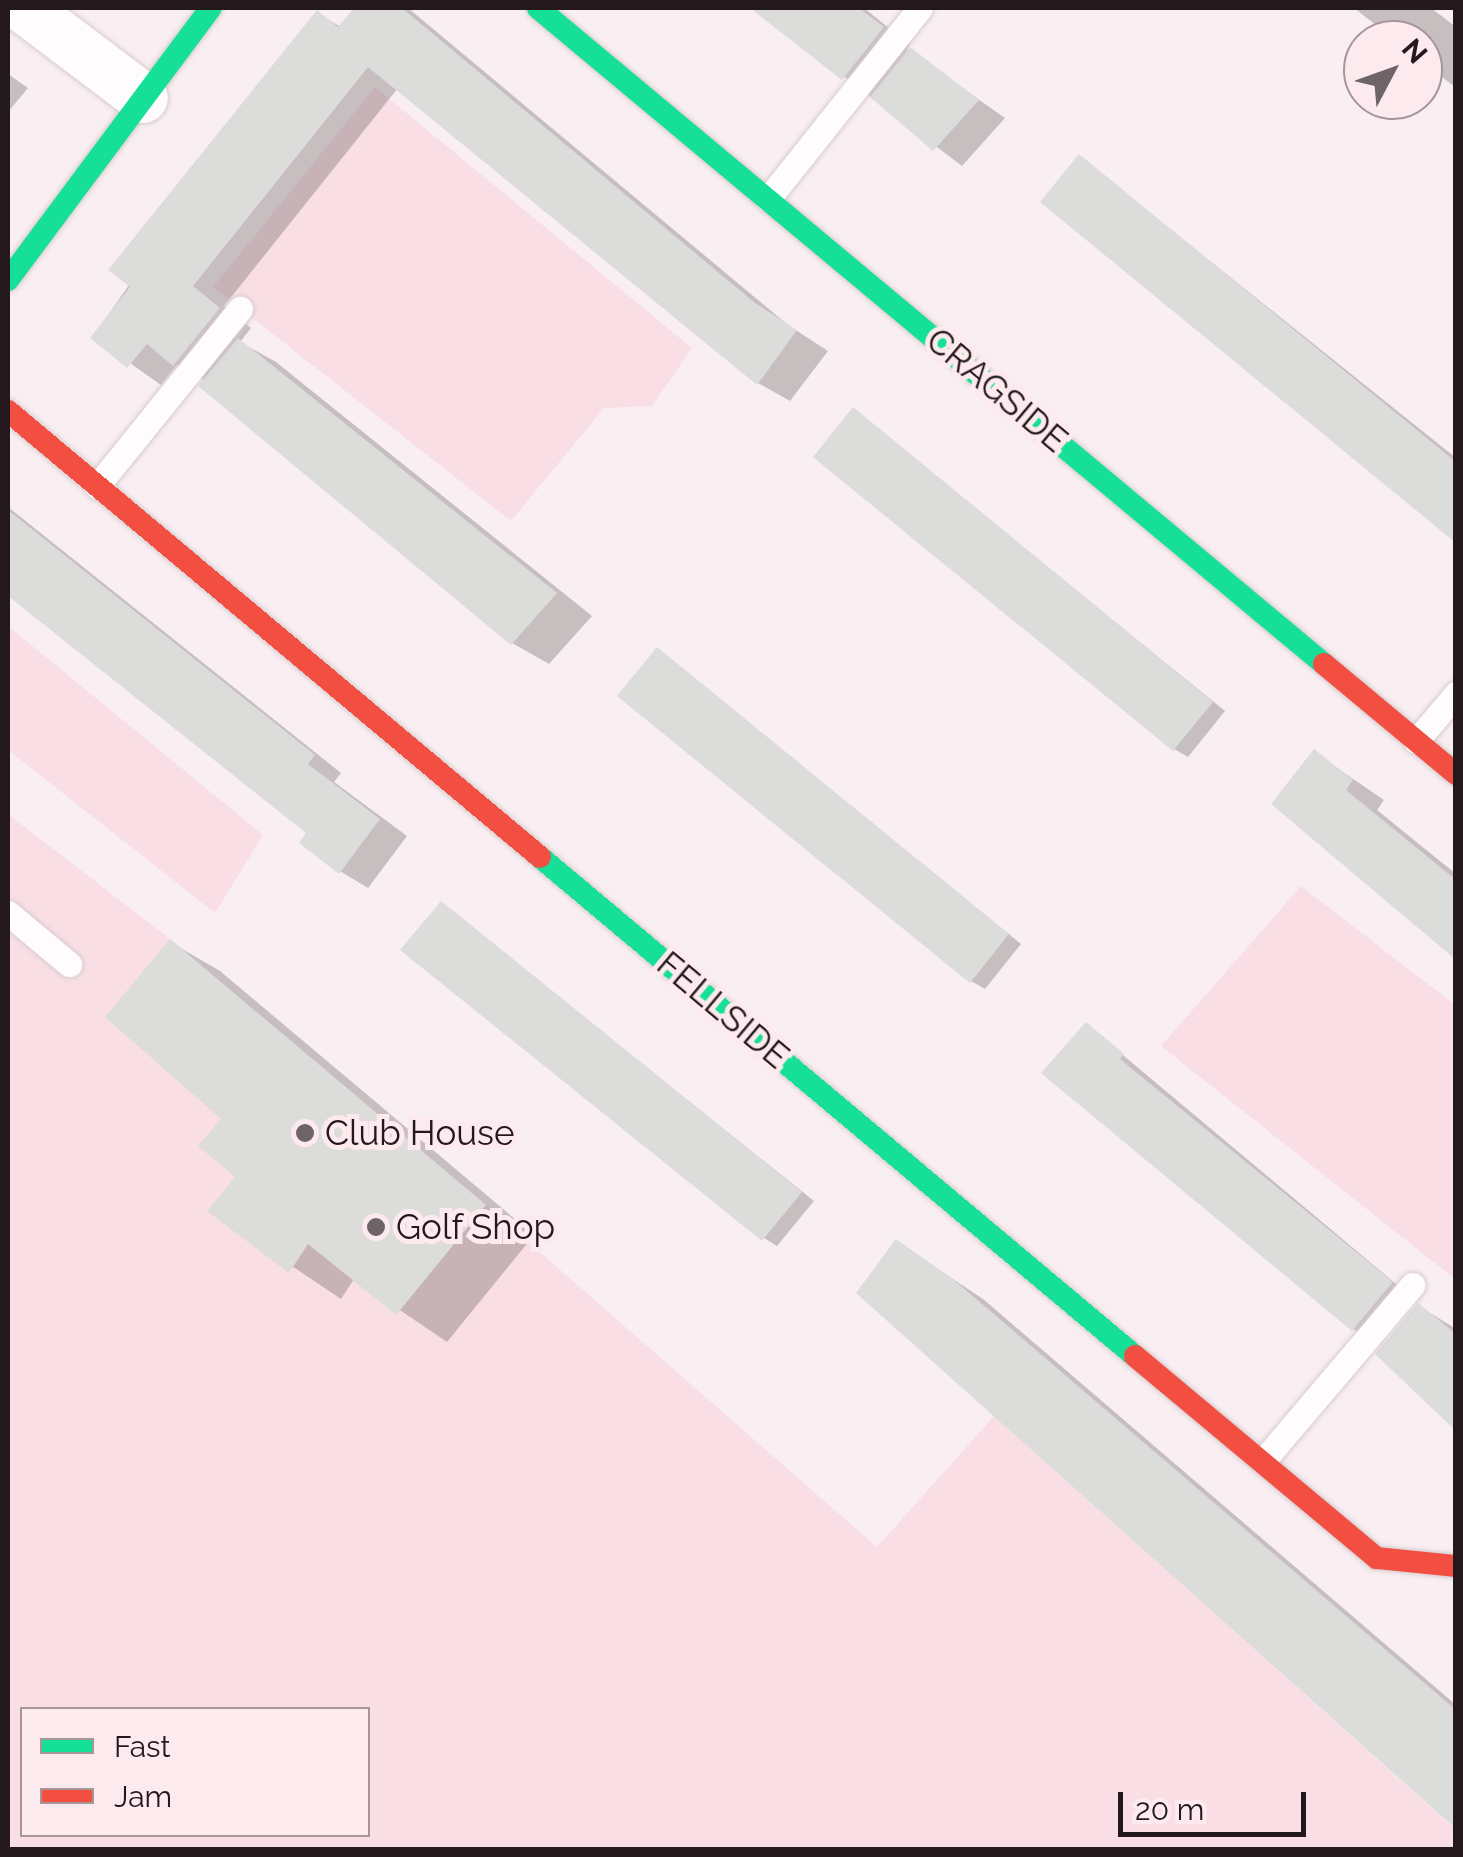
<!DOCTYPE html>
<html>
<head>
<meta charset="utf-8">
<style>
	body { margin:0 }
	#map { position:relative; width:1463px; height:1857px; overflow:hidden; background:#f9eef1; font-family:Raleway,sans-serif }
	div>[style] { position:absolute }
	.green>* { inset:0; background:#f9dfe5 }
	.shadow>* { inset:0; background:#0003 }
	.building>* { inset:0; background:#dcdcda }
	.roads { filter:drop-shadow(0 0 2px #d6cbce) drop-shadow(0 0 2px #d6cbce) }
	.lane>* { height:25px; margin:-12.5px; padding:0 12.5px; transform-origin:12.5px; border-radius:12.5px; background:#fefcfd }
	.street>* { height:50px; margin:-25px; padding:0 25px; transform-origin:25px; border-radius:25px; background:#fefcfd }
	.fast>* { height:22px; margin:-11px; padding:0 11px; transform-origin:11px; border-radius:11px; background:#16e098 }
	.jam>* { height:22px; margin:-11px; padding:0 11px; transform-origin:11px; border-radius:11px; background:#f24e42 }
	.dots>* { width:28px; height:28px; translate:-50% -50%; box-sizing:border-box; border:5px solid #fdeaee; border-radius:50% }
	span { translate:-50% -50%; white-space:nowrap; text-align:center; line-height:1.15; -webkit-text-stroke:10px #fdeaee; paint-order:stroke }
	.street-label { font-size:35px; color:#23181b }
	.poi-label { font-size:35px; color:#23181b }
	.left { translate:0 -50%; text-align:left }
	.frame { position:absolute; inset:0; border:10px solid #23181b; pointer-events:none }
	.legend { position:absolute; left:20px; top:1707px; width:350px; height:130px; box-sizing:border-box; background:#fdeaee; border:2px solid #a6969a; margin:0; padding:12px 18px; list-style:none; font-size:30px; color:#23181b }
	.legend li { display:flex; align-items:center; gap:20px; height:50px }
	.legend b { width:50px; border:2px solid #a6969a }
	.north { position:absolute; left:1343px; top:20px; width:100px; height:100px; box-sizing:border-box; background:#fdeaee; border:2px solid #a6969a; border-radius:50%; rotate:49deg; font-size:28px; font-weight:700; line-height:40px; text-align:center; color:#23181b }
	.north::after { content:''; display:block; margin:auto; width:35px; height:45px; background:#6e6366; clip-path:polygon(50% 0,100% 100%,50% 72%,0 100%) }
	.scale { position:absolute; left:1118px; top:1792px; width:188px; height:45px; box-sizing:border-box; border:5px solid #23181b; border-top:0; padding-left:12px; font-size:30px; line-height:35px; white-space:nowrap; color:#23181b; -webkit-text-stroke:8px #fdeaee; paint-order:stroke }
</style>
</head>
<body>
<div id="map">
	<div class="green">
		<div style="clip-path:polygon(375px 87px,692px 348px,652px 406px,604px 408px,511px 521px,213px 287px)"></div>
		<div style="clip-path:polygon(8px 626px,263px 835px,215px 913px,8px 750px)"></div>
		<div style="clip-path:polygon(evenodd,8px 814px,170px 939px,486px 1205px,877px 1547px,994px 1416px,1455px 1829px,1455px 1849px,8px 1849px,8px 814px,22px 1710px,368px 1710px,368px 1834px,22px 1834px,22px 1710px)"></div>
		<div style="clip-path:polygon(1301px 886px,1455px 1005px,1455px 1279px,1161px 1046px)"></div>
	</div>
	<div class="shadow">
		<div style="clip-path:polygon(357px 8px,408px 8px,788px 325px,828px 351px,790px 401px,758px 383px,398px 88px,224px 306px,251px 328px,240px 342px,276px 362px,592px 616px,549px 664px,512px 643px,206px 381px,177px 365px,161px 385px,93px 337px,317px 13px,341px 27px)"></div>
		<div style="clip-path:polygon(754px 8px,864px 8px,910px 45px,907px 49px,1005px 118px,962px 166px)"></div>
		<div style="clip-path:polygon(1354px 8px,1431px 8px,1456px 27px,1456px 88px,1423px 62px,1423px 40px,1395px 40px)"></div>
		<div style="clip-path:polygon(8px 74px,28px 88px,8px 112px)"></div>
		<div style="clip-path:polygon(1080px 157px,1456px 458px,1456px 476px)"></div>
		<div style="clip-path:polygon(854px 411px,1225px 711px,1188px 757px,1174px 749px)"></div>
		<div style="clip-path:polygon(8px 507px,341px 773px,334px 782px,407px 836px,368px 888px,340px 871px,310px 833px,8px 593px)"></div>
		<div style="clip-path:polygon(657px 650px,1021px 944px,985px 989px,971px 981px)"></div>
		<div style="clip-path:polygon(1315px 753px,1384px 800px,1377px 810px,1456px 874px,1456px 954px)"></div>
		<div style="clip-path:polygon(441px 904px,814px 1201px,777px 1246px,764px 1238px)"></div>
		<div style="clip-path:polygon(170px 942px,220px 971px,534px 1235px,447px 1342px,354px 1279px,341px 1299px,210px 1211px,238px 1177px)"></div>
		<div style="clip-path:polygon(1087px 1025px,1408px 1294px,1370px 1339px,1353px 1329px)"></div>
		<div style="clip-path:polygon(897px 1242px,983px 1299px,1456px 1705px,1456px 1826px)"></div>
		<div style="clip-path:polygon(1419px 1306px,1456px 1329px,1456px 1422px)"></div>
	</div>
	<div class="building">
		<div style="clip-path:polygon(354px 8px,402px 8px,755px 303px,797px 330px,757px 385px,368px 67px,193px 286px,220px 308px,173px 366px,147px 344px,127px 368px,90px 338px,130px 287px,108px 270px,317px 10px,338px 27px)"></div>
		<div style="clip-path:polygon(750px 8px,859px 8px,884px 27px,842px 80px)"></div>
		<div style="clip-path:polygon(910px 47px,979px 100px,933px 151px,870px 97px)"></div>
		<div style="clip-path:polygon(1079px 154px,1456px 462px,1456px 543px,1040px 202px)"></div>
		<div style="clip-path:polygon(238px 338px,557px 593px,511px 645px,198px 386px)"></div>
		<div style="clip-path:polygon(853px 407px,1213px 702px,1173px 751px,813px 457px)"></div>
		<div style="clip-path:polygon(8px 510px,315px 755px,308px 764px,380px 819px,339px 874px,299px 843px,306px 833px,8px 596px)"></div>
		<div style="clip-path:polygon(657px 647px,1009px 934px,970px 983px,617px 696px)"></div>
		<div style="clip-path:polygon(1314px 749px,1353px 780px,1346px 790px,1456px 880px,1456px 960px,1271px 804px)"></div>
		<div style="clip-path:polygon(441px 901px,802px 1192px,762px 1241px,400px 950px)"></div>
		<div style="clip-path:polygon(170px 939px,486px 1205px,396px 1315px,308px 1244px,289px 1273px,207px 1211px,235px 1177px,198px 1146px,221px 1119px,105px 1017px)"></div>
		<div style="clip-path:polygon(1086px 1022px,1124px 1054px,1120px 1059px,1393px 1282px,1352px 1331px,1041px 1073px)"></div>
		<div style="clip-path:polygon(896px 1239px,954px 1280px,1456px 1710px,1456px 1829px,856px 1293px)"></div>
		<div style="clip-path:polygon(1418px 1303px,1456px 1334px,1456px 1431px,1375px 1354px)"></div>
	</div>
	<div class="roads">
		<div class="lane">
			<div style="left:768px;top:199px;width:244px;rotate:-51.5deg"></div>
			<div style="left:97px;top:486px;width:228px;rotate:-51.1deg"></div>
			<div style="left:1416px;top:741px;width:62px;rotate:-49.6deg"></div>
			<div style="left:8px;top:913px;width:80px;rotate:39.9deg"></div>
			<div style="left:1263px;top:1461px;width:231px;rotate:-49.7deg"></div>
		</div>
		<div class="street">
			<div style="left:24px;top:8px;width:149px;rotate:37.1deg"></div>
		</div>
		<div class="fast">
			<div style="left:538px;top:8px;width:1024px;rotate:39.85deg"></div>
			<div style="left:8px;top:280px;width:339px;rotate:-53.3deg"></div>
			<div style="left:540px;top:857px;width:777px;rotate:39.99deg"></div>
		</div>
		<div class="jam">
			<div style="left:8px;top:411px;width:694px;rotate:39.97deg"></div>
			<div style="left:1324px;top:664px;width:172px;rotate:39.8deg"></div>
			<div style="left:1135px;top:1356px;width:315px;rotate:39.9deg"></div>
			<div style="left:1377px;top:1558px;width:79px;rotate:5.8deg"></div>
		</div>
	</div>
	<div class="dots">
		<div style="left:305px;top:1133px;background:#6e6366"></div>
		<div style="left:376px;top:1227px;background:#6e6366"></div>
	</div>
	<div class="street-label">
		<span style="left:997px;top:390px;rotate:40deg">CRAGSIDE</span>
		<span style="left:723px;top:1010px;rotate:40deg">FELLSIDE</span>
	</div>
	<div class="poi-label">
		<span class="left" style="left:325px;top:1133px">Club House</span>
		<span class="left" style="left:396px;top:1227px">Golf Shop</span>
	</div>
	<div class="frame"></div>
	<ul class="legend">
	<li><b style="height:12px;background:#16e098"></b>Fast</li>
	<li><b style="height:12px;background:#f24e42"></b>Jam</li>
	</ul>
	<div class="north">N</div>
	<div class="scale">20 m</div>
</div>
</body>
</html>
